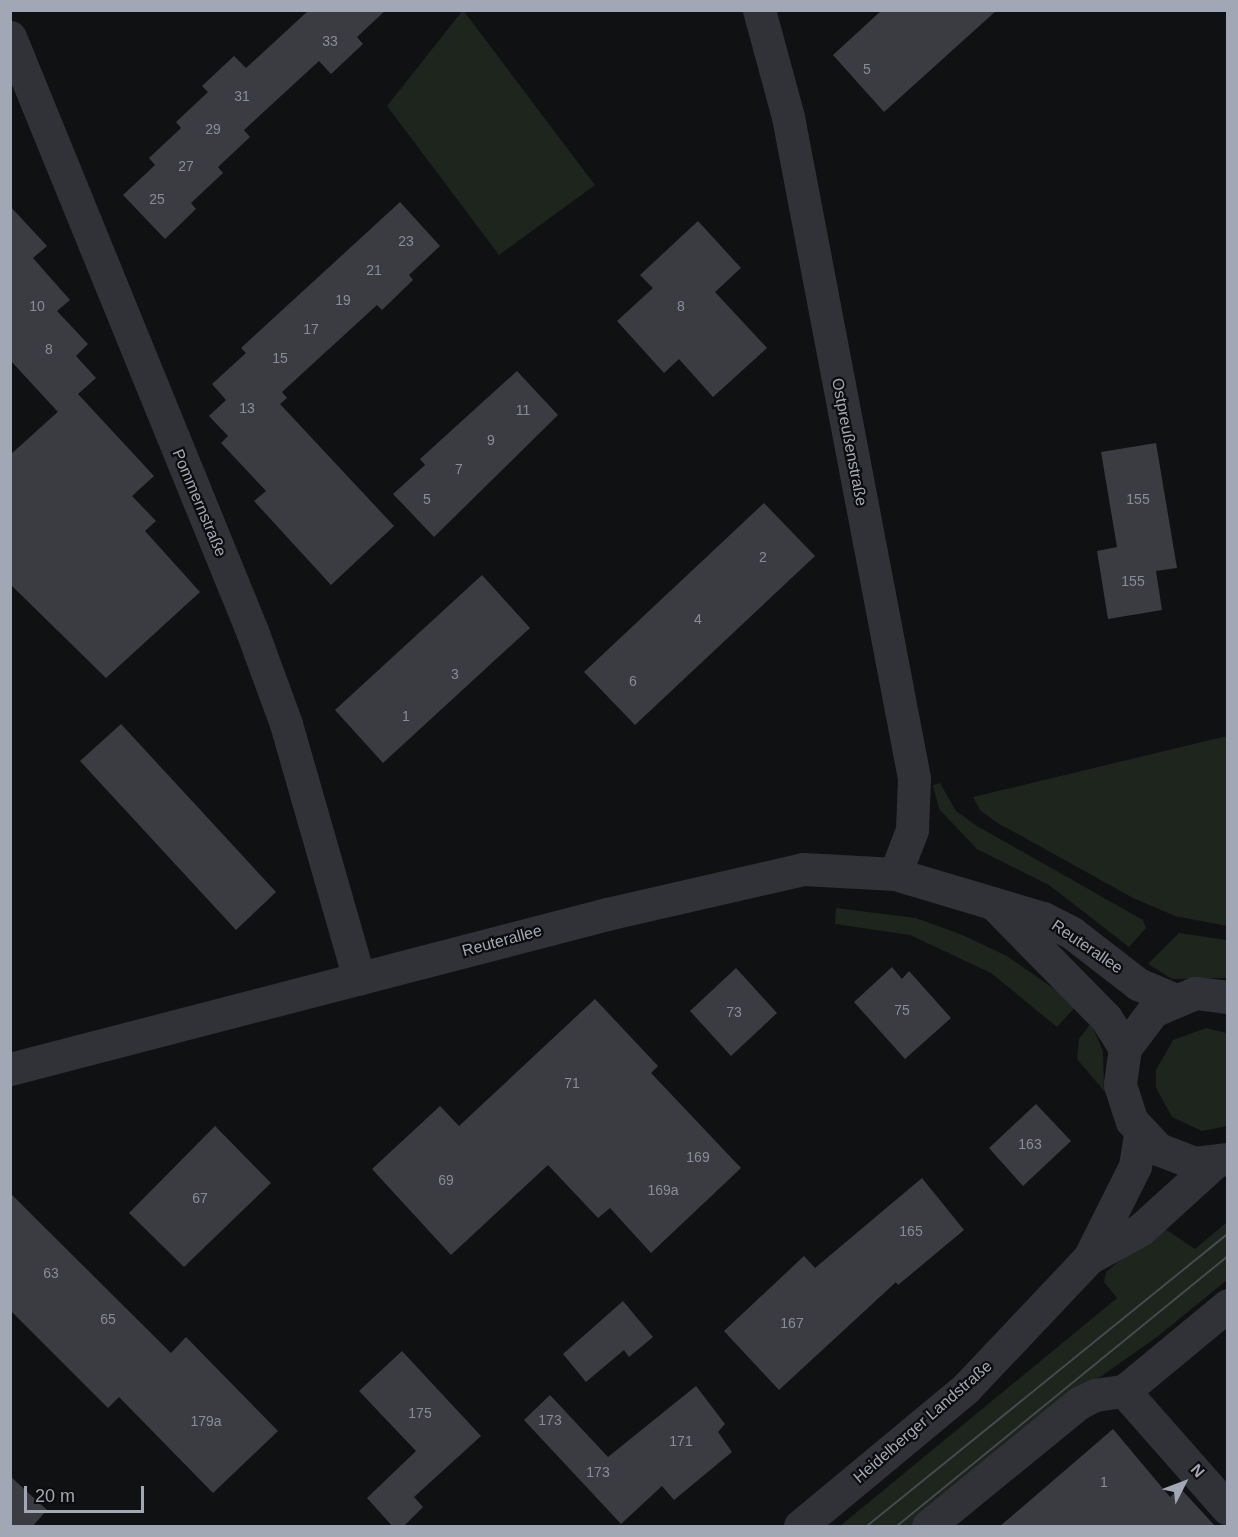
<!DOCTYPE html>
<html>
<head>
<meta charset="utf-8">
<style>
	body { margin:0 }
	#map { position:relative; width:1238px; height:1537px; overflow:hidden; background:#101112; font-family:Helvetica,sans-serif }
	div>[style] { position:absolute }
	.green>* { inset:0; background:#1d251d }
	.building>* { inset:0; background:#3b3c42 }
	.minor>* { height:33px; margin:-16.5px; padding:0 16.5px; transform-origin:16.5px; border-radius:16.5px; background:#313237 }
	.tertiary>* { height:33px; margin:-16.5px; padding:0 16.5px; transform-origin:16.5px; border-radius:16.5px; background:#313237 }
	.tram>* { height:1.5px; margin:-0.75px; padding:0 0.75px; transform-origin:0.75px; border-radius:0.75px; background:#484a50 }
	span { translate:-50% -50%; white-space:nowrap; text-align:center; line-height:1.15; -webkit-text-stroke:4.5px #0c0c0d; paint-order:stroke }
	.number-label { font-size:14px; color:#888c98 }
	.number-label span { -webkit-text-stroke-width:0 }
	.street-label { font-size:16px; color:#a1a7b4 }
	.frame { position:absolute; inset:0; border:12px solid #a1a7b4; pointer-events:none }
	.north { position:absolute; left:1154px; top:1453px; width:60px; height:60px; -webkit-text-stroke:4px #0c0c0d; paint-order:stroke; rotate:48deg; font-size:16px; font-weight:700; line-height:24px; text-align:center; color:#a1a7b4 }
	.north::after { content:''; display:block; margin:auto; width:21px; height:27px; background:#a1a7b4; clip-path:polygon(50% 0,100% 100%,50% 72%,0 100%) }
	.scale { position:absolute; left:24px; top:1486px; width:120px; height:27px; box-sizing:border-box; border:3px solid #a1a7b4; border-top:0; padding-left:8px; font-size:18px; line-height:21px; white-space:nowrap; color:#a1a7b4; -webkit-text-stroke:4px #0c0c0d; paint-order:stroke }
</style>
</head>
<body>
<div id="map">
	<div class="green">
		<div style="clip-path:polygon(463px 10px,595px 185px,499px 255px,387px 106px)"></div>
		<div style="clip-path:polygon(1227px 736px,1227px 926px,1175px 916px,1133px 898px,996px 822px,980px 810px,973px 797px)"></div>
		<div style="clip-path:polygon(940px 783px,956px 811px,977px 826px,1143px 920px,1146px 928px,1129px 947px,1049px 885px,977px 849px,939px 809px,933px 785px)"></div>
		<div style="clip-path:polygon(836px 908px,916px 918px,960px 934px,1007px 956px,1077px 1005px,1057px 1027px,991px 973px,910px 935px,835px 924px)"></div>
		<div style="clip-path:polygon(1179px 933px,1227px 940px,1227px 978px,1172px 979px,1148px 964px)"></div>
		<div style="clip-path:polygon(1091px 1023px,1103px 1051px,1104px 1091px,1077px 1059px,1079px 1039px)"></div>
		<div style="clip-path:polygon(1206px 1028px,1227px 1033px,1228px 1126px,1202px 1131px,1172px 1117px,1156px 1088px,1156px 1070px,1173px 1040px)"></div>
		<div style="clip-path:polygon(1227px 1222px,1227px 1280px,1157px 1337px,1083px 1389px,913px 1526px,840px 1526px,1117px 1298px,1104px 1282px,1106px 1272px,1161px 1226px,1195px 1249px)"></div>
	</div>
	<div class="building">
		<div style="clip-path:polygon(309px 10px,386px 10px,357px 37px,363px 44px,331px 74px,319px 61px,244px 130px,250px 137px,218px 167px,223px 173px,191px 203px,196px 209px,165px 239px,123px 195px,155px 165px,149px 158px,181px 128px,176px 122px,208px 92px,202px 86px,234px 56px,246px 68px)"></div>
		<div style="clip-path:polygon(882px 10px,997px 10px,884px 112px,833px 55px)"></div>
		<div style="clip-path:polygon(400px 202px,440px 246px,409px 275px,413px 280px,382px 310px,377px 305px,282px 392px,287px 398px,280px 404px,394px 526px,331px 585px,254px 501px,266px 491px,221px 443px,228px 436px,209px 416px,226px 400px,212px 384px,246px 353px,241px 348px)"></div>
		<div style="clip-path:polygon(10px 206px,47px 246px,33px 258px,70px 300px,57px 311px,88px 344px,76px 356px,96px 378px,78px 394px,154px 476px,132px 496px,156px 521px,145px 531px,200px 592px,106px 678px,10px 584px,10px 455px,71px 400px,58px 412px,10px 360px)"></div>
		<div style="clip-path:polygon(698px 221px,741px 268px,715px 292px,767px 348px,713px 397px,679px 359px,664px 373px,617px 321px,653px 288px,640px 275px)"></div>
		<div style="clip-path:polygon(517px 371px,558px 415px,434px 537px,393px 494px,425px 465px,420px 459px)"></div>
		<div style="clip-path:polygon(1156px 443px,1177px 568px,1156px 571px,1162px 610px,1108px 619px,1097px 551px,1117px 547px,1101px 452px)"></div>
		<div style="clip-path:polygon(764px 503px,815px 556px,635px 725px,584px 672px)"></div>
		<div style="clip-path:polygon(482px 575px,530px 628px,383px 763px,335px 710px)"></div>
		<div style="clip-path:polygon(121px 724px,276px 892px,236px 930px,80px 761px)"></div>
		<div style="clip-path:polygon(892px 967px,902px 979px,909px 971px,951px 1018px,905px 1059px,854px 1002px)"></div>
		<div style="clip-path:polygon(736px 968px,777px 1013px,731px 1056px,690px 1011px)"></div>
		<div style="clip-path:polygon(595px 999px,658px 1066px,651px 1073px,741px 1168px,651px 1253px,610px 1208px,598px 1218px,548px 1165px,451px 1255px,372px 1169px,440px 1106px,459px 1126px)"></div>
		<div style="clip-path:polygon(1036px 1104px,1071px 1141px,1023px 1186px,989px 1148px)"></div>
		<div style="clip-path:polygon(215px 1126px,271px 1183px,184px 1267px,129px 1213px)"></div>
		<div style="clip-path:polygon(922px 1178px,964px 1230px,898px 1285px,896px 1282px,779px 1390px,724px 1331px,804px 1256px,815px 1268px)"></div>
		<div style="clip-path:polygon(10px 1193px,171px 1353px,186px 1337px,278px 1431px,213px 1493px,119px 1397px,108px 1408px,10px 1310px)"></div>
		<div style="clip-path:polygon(623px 1301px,653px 1337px,629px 1357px,624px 1350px,586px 1382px,563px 1354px)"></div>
		<div style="clip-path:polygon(402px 1351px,481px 1436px,414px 1497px,423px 1507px,403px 1527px,393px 1527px,367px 1498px,416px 1451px,359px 1391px)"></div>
		<div style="clip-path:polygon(696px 1386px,725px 1424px,718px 1432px,732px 1452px,674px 1500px,662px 1486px,621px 1524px,524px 1420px,550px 1395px,608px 1457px)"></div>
		<div style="clip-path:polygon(1113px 1429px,1170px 1497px,1180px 1488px,1216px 1527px,999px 1527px)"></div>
		<div style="clip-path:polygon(10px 1476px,47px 1510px,32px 1527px,10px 1527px)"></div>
	</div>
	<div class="minor">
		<div style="left:759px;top:10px;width:111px;rotate:74.8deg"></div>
		<div style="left:788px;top:117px;width:673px;rotate:79.21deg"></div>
		<div style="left:914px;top:778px;width:52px;rotate:92.2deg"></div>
		<div style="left:912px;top:830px;width:47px;rotate:111.1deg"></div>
		<div style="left:10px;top:37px;width:641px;rotate:67.83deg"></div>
		<div style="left:252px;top:631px;width:99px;rotate:69.9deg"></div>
		<div style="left:286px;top:724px;width:265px;rotate:74deg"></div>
		<div style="left:1124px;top:1391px;width:157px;rotate:48.6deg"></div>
		<div style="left:928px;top:1526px;width:195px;rotate:-39.2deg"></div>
		<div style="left:1079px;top:1403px;width:18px;rotate:-27deg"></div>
		<div style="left:1095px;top:1395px;width:29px;rotate:-8deg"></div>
		<div style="left:1124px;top:1391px;width:135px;rotate:-39.6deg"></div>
	</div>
	<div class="tertiary">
		<div style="left:996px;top:906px;width:157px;rotate:45.5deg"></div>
		<div style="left:1106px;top:1018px;width:36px;rotate:58deg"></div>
		<div style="left:1228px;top:997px;width:33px;rotate:-173deg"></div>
		<div style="left:1195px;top:993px;width:46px;rotate:156.8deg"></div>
		<div style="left:1153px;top:1011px;width:46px;rotate:127.1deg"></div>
		<div style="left:1125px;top:1048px;width:37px;rotate:98deg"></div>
		<div style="left:1120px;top:1085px;width:38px;rotate:72deg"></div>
		<div style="left:1132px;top:1121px;width:38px;rotate:47deg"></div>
		<div style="left:1158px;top:1149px;width:39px;rotate:21deg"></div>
		<div style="left:1194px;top:1163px;width:34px;rotate:-7deg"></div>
		<div style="left:10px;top:1069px;width:617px;rotate:-14.55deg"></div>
		<div style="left:607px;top:914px;width:201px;rotate:-12.9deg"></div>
		<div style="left:803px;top:869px;width:92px;rotate:3.1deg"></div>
		<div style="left:895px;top:874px;width:154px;rotate:16.6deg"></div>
		<div style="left:1043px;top:918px;width:33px;rotate:27deg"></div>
		<div style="left:1072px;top:933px;width:83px;rotate:37.7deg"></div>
		<div style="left:1138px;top:984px;width:38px;rotate:23deg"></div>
		<div style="left:1089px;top:1258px;width:103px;rotate:-63.4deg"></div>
		<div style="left:1135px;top:1166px;width:32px;rotate:-81deg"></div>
		<div style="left:800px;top:1526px;width:216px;rotate:-39.7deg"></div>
		<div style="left:966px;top:1388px;width:179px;rotate:-46.6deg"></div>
		<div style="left:1089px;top:1258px;width:58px;rotate:-28.8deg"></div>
		<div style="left:1140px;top:1230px;width:100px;rotate:-42.2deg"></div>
	</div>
	<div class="tram">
		<div style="left:867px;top:1526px;width:464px;rotate:-39deg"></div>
		<div style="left:897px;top:1526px;width:427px;rotate:-39.2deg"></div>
	</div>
	<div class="number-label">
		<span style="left:330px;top:41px">33</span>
		<span style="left:867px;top:69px">5</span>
		<span style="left:242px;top:96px">31</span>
		<span style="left:213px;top:129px">29</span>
		<span style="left:186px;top:166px">27</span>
		<span style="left:157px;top:199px">25</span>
		<span style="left:406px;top:241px">23</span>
		<span style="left:374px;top:270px">21</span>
		<span style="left:343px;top:300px">19</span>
		<span style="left:37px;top:306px">10</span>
		<span style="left:681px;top:306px">8</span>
		<span style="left:311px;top:329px">17</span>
		<span style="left:49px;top:349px">8</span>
		<span style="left:280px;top:358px">15</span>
		<span style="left:247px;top:408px">13</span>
		<span style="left:523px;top:410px">11</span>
		<span style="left:491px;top:440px">9</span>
		<span style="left:459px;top:469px">7</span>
		<span style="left:427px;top:499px">5</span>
		<span style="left:1138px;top:499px">155</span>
		<span style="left:763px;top:557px">2</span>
		<span style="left:1133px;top:581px">155</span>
		<span style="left:698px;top:619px">4</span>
		<span style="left:455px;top:674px">3</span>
		<span style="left:633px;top:681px">6</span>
		<span style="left:406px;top:716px">1</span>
		<span style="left:902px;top:1010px">75</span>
		<span style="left:734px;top:1012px">73</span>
		<span style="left:572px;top:1083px">71</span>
		<span style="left:1030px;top:1144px">163</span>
		<span style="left:698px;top:1157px">169</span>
		<span style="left:446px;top:1180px">69</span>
		<span style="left:663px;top:1190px">169a</span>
		<span style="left:200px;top:1198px">67</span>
		<span style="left:911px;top:1231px">165</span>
		<span style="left:51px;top:1273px">63</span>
		<span style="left:108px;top:1319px">65</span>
		<span style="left:792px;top:1323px">167</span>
		<span style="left:420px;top:1413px">175</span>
		<span style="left:550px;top:1420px">173</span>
		<span style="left:206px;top:1421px">179a</span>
		<span style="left:681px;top:1441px">171</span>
		<span style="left:598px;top:1472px">173</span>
		<span style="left:1104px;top:1482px">1</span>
	</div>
	<div class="street-label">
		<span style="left:849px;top:442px;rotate:79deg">Ostpreußenstraße</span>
		<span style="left:199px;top:503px;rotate:67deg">Pommernstraße</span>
		<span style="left:502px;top:941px;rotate:-15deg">Reuterallee</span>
		<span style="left:1087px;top:947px;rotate:34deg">Reuterallee</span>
		<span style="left:923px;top:1422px;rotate:-41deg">Heidelberger Landstraße</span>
	</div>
	<div class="frame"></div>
	<div class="north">N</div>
	<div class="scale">20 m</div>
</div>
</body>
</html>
